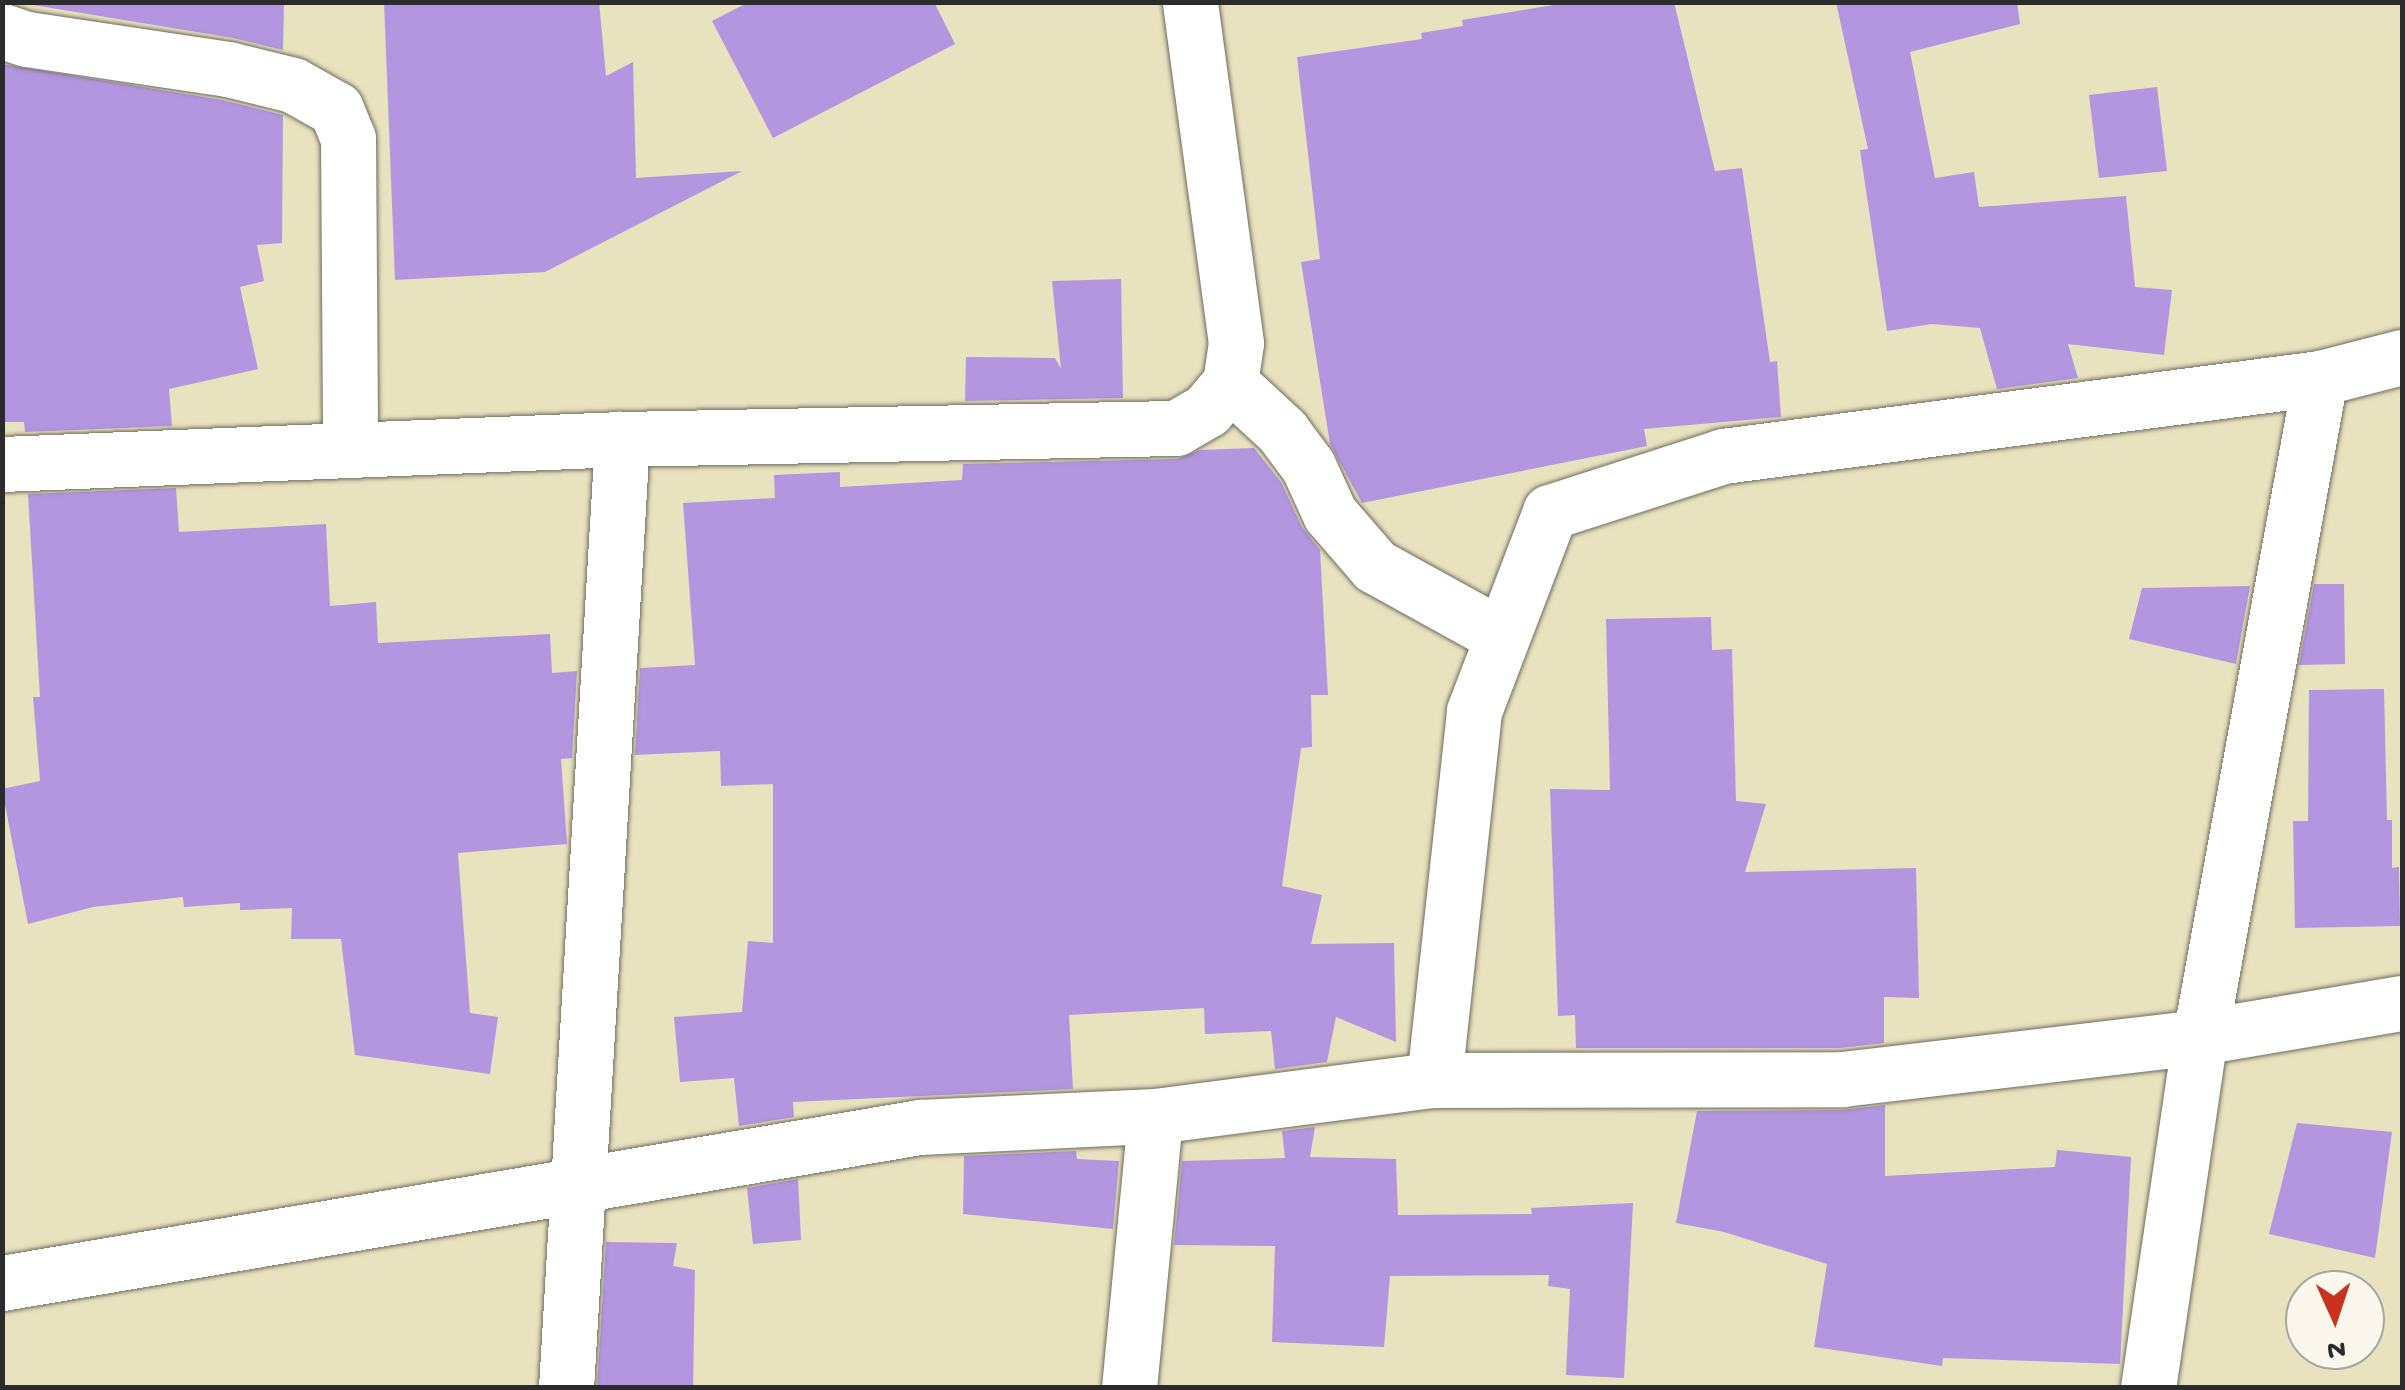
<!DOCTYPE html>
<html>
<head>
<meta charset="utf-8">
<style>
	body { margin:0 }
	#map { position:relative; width:2405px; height:1390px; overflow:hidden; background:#e9e2bf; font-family:"Gochi Hand",sans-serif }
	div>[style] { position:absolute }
	.building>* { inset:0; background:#b296df }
	.roads { filter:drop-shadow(0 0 2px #6e6b5f) drop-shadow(0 0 2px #6e6b5f) }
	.street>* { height:55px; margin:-27.5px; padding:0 27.5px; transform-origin:27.5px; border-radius:27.5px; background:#fff }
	span { translate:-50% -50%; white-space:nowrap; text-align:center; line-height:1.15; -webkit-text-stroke:8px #fbf7ec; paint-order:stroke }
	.frame { position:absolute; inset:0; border:5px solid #2b2b2b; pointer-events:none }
	.north { position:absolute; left:2285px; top:1270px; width:100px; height:100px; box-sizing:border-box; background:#fbf7ec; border:2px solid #a8a59f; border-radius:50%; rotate:177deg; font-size:28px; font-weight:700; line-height:40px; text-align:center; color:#2b2b2b }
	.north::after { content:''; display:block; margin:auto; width:35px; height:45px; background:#c8321e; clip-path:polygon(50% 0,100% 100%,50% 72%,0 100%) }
</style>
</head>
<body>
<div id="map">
	<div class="building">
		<div style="clip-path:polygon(15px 2px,284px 2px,283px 50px,233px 38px)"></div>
		<div style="clip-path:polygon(384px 2px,599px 2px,606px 76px,633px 62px,636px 178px,742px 171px,545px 272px,395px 280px)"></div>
		<div style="clip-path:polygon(749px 2px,934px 2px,955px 44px,773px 138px,712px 21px)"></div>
		<div style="clip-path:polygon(1572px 2px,1674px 2px,1715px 171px,1742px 168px,1770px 362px,1777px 361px,1781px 417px,1644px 429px,1647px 446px,1362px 503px,1330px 444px,1301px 262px,1320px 259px,1297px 57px,1422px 39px,1421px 33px,1463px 26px,1462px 20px)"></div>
		<div style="clip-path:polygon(1836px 2px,2017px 2px,2020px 24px,1910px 52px,1935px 178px,1974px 172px,1979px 207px,2126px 196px,2135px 287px,2172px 290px,2164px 355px,2068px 344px,2078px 378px,1997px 389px,1980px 328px,1932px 324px,1887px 331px,1860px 150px,1868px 149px)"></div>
		<div style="clip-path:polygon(2px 64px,222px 100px,283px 115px,282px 243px,257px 245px,264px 281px,240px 287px,258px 369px,169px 389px,172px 426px,25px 432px,24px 422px,2px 422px)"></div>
		<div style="clip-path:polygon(2157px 87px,2167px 171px,2099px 178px,2089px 95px)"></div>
		<div style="clip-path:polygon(1121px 279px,1123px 398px,965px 401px,966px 357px,1055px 358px,1061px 369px,1052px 281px)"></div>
		<div style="clip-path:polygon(1254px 448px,1281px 482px,1302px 527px,1320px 550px,1328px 695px,1311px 695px,1312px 747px,1301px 748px,1282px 886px,1322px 895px,1311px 944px,1394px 943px,1396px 1042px,1336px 1017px,1327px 1062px,1275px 1069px,1271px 1031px,1205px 1034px,1204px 1008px,1069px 1015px,1073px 1089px,793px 1102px,794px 1117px,739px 1126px,734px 1078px,680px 1082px,674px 1017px,742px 1012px,748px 941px,773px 943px,773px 784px,721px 786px,720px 751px,635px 755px,640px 668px,695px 665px,683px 503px,775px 498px,774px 475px,840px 472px,840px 487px,962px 480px,963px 464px,1177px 459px,1200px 450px)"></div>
		<div style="clip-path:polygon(176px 488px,179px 532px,326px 524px,330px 606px,376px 602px,378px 643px,550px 634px,552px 673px,577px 671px,572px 758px,561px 759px,567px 844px,458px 853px,470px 1013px,498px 1017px,490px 1074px,355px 1055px,341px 939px,291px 939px,292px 908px,240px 910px,240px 903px,184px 907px,183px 897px,93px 907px,28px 924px,2px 789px,40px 781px,33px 697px,40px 697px,28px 494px)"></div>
		<div style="clip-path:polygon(2314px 584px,2344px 584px,2345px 664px,2299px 665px)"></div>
		<div style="clip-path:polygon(2250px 586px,2236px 664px,2129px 639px,2142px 588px)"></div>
		<div style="clip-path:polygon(1711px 617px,1712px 650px,1732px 649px,1736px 801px,1766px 804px,1745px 872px,1916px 868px,1919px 998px,1884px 997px,1884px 1043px,1840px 1048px,1576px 1048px,1575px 1015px,1558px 1016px,1550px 789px,1610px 790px,1606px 619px)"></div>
		<div style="clip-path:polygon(2384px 689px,2387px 820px,2392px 820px,2392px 868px,2399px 867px,2400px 926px,2295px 928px,2293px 821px,2308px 821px,2309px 690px)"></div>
		<div style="clip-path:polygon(1885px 1105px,1885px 1176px,2055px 1167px,2057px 1150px,2131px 1157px,2120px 1364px,1943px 1358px,1942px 1366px,1814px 1347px,1827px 1264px,1724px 1232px,1676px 1223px,1697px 1111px,1842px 1110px)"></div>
		<div style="clip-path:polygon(2297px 1123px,2392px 1132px,2375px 1258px,2269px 1234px)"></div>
		<div style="clip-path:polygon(1315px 1127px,1310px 1157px,1396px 1159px,1398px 1215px,1532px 1214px,1531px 1208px,1633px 1203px,1624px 1378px,1566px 1375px,1570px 1289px,1548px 1286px,1549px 1275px,1390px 1276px,1384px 1347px,1272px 1342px,1275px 1246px,1174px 1245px,1182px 1161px,1285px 1158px,1282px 1131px)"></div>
		<div style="clip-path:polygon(1076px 1151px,1077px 1159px,1119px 1161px,1113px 1229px,963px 1214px,964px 1156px)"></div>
		<div style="clip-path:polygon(798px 1179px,801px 1240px,753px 1244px,747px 1188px)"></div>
		<div style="clip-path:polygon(606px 1242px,677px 1243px,673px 1266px,695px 1270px,693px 1388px,597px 1388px)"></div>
	</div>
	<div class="roads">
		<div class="street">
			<div style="left:2px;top:31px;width:26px;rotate:18deg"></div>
			<div style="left:27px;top:39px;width:203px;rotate:8.5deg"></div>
			<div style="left:228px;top:69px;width:67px;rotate:13.8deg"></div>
			<div style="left:293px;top:85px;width:49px;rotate:29.2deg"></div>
			<div style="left:336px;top:109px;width:31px;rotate:68deg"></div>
			<div style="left:348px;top:138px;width:312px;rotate:89.6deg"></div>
			<div style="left:1230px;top:383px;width:71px;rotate:42.7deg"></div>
			<div style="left:1282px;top:431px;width:44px;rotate:53.4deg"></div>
			<div style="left:1308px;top:466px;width:53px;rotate:65.4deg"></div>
			<div style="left:1330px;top:514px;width:69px;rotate:49.1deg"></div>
			<div style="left:1375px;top:566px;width:145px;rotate:28.9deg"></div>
			<div style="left:2px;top:464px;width:621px;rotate:-2.31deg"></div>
			<div style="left:622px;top:439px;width:554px;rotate:-1.14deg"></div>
			<div style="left:1176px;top:428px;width:36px;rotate:-30deg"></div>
			<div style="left:1207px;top:410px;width:35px;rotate:-50deg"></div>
			<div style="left:1230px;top:383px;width:40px;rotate:-81.5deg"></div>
			<div style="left:1236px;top:343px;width:344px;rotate:-97.7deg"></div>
			<div style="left:1434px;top:1080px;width:371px;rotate:-83.8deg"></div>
			<div style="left:1474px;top:711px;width:213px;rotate:-69.1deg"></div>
			<div style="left:1550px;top:512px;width:182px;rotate:-17.9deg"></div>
			<div style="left:1723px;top:456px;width:602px;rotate:-7.44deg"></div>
			<div style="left:2320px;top:378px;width:85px;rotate:-14.4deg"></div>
			<div style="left:2px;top:1283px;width:930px;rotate:-9.65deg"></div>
			<div style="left:919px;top:1127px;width:236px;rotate:-2.7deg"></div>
			<div style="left:1155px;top:1116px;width:281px;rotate:-7.4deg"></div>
			<div style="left:1434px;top:1080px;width:408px;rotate:-0.1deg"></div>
			<div style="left:1842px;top:1079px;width:360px;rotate:-6.7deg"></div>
			<div style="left:2200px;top:1037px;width:205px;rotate:-9.6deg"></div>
			<div style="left:566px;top:1388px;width:951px;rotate:-86.62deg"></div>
			<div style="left:1129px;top:1388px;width:273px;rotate:-84.5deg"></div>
			<div style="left:2148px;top:1388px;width:355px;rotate:-81.6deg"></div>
			<div style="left:2200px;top:1037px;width:670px;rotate:-79.68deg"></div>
		</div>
	</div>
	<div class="frame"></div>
	<div class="north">N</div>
</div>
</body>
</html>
